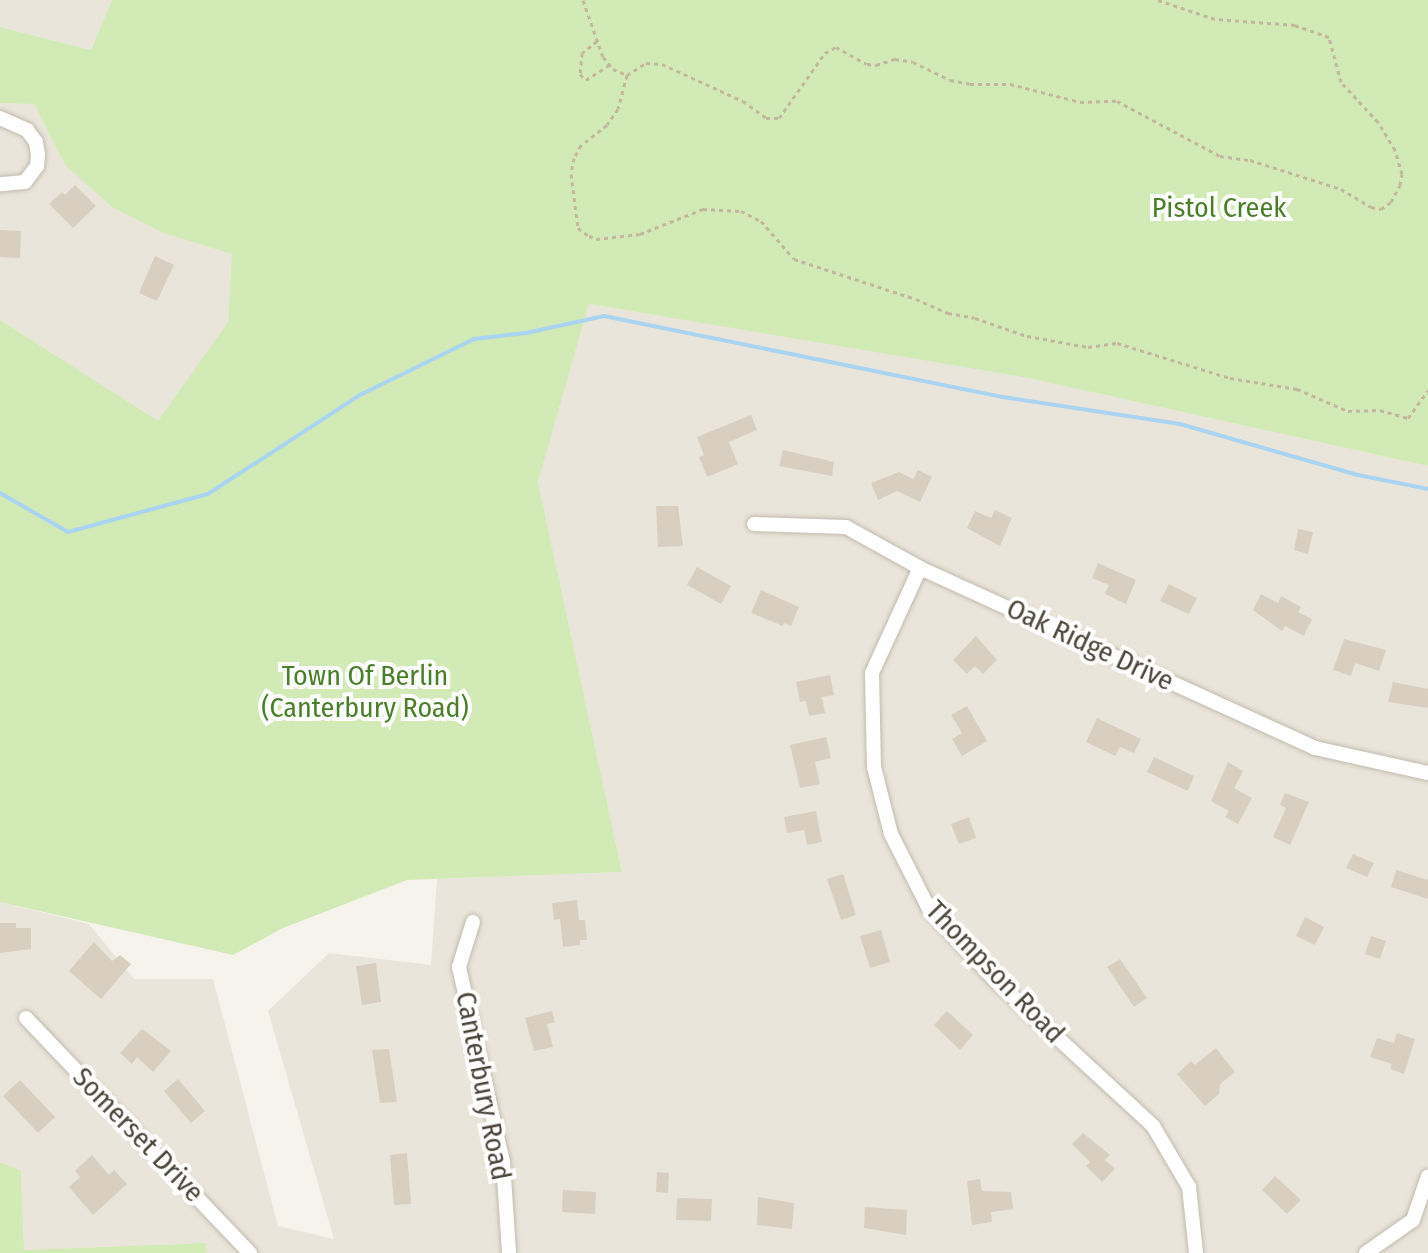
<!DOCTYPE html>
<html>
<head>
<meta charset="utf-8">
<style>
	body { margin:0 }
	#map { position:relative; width:1428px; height:1253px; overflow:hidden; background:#f6f3ec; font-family:"Fira Sans Condensed",sans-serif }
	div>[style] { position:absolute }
	.residential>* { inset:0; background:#eae5da }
	.green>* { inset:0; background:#d2eab5 }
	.stream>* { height:4px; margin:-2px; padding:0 2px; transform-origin:2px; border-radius:2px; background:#a9d4f2 }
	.building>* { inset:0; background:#d8cfc1 }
	.path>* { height:3px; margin-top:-1.5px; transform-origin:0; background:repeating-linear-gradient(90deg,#c4b79f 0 4px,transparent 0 8px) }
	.roads { filter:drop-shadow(0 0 2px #c2bbae) drop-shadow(0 0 2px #c2bbae) }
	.minor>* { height:14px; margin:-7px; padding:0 7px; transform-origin:7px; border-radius:7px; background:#fff }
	span { translate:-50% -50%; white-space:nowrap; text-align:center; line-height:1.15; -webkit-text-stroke:8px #fff; paint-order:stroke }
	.park-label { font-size:28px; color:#4a7f2a }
	.street-label { font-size:28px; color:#4b4439 }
</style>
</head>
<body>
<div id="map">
	<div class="residential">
		<div style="clip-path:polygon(0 0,112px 0,91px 50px,0 27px)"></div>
		<div style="clip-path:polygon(0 103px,34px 104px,65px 165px,166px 234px,233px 254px,228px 322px,158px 422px,0 320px)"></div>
		<div style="clip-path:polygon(589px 304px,1028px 378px,1428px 466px,1428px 1253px,207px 1253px,204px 1243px,24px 1250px,21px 1172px,0 1162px,0 902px,89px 924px,134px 979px,213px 979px,278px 1226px,334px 1239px,268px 1011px,329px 953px,431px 965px,437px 879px,622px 872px,538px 482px)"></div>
	</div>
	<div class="green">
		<div style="clip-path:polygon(112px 0,1428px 0,1428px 466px,1028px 378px,589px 304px,538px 482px,622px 872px,407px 880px,283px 928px,233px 955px,0 902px,0 320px,158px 421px,228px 322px,232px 254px,166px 234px,112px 207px,65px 165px,34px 104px,0 103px,0 27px,91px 50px)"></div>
		<div style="clip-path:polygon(0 1162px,21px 1171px,24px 1250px,205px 1243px,207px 1253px,0 1253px)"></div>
	</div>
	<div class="stream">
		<div style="left:0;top:493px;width:78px;rotate:29.8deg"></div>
		<div style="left:68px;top:532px;width:145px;rotate:-15.2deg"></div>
		<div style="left:208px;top:494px;width:181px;rotate:-33.1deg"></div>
		<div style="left:360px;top:395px;width:127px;rotate:-26.2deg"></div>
		<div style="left:474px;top:339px;width:52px;rotate:-6.6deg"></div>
		<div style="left:526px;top:333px;width:80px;rotate:-12.3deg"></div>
		<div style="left:604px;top:316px;width:407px;rotate:11.5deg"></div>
		<div style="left:1003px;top:397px;width:179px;rotate:8.7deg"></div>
		<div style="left:1180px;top:424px;width:185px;rotate:16deg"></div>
		<div style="left:1358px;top:475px;width:71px;rotate:11.3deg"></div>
	</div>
	<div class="building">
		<div style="clip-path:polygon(75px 185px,96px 206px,73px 228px,49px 204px,62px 192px,65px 195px)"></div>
		<div style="clip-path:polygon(0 230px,21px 231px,20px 258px,0 257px)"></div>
		<div style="clip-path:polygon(155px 256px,174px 265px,157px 301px,139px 293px)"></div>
		<div style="clip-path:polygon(751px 415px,757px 430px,729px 442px,738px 464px,707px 477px,699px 457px,704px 455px,697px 437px)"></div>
		<div style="clip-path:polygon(783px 450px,834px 462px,832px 476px,779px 466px)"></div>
		<div style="clip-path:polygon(918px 470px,932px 477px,920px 502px,897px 491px,878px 500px,871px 483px,899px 472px,913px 479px)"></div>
		<div style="clip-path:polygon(656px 506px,678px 506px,683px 546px,658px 547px)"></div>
		<div style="clip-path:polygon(995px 510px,1012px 518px,1000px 546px,967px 528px,975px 511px,991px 518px)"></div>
		<div style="clip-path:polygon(1298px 529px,1313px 532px,1308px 554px,1294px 550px)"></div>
		<div style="clip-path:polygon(1098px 563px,1136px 580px,1126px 604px,1105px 594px,1109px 585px,1092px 578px)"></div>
		<div style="clip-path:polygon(697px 567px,731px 586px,721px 604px,687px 585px)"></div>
		<div style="clip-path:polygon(1169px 584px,1197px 598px,1189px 614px,1160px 601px)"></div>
		<div style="clip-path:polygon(761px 590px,799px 607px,791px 626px,784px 623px,783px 626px,751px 613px)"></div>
		<div style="clip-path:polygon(1261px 594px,1278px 603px,1281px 596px,1301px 607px,1298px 612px,1312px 619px,1304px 636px,1285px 626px,1282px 631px,1253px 610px)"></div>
		<div style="clip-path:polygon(976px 636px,997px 660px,983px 674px,975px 666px,967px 674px,953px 660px)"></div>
		<div style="clip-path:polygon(1344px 639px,1386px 650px,1379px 671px,1355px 663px,1351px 676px,1333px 670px)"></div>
		<div style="clip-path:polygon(830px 675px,834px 695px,822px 697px,825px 713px,809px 716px,806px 701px,800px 702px,796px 682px)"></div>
		<div style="clip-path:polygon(1393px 682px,1428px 689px,1428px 708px,1388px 702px)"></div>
		<div style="clip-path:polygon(967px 706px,987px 741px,962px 756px,952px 739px,962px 733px,951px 715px)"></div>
		<div style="clip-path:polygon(1097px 718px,1141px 739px,1134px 753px,1120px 747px,1115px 756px,1086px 742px)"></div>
		<div style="clip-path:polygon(826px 737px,831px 758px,815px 762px,820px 784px,800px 788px,790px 745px)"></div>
		<div style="clip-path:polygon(1154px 757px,1194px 776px,1188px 791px,1147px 772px)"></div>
		<div style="clip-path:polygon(1228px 762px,1243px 771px,1234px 788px,1252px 798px,1238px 824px,1225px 817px,1229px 811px,1211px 801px)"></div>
		<div style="clip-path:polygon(1285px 793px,1309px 802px,1290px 845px,1273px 837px,1286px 808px,1280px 805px)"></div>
		<div style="clip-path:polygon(816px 811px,822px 842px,807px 845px,804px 830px,787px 833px,784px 817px)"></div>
		<div style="clip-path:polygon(969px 817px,976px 838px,959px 844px,951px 824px)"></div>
		<div style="clip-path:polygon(1353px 854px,1374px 863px,1367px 877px,1346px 868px)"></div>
		<div style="clip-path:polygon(1396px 870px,1428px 880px,1428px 899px,1391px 887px)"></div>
		<div style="clip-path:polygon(843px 874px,856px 915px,841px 920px,827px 879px)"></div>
		<div style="clip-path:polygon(577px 900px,579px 920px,585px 920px,587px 940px,580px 940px,580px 945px,563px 947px,560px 919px,554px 920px,552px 903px)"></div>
		<div style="clip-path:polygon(1305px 917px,1324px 927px,1315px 945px,1296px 936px)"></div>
		<div style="clip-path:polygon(0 923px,16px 923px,16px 928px,31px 928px,31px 949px,0 953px)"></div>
		<div style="clip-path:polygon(881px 930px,890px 962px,870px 968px,860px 936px)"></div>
		<div style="clip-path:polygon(1371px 936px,1386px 941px,1380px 959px,1365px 954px)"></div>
		<div style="clip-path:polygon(94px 942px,112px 961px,120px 955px,131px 964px,101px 999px,69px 971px)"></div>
		<div style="clip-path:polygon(1120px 959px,1147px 998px,1134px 1007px,1107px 967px)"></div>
		<div style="clip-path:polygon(376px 963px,381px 1002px,362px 1005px,356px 966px)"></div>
		<div style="clip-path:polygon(552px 1011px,555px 1022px,547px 1024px,553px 1047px,534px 1051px,525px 1018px)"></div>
		<div style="clip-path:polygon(947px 1011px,973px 1035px,960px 1050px,934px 1025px)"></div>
		<div style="clip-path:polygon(142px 1029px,171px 1051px,153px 1072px,137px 1057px,132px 1064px,120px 1053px)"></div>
		<div style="clip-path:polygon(1397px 1033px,1415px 1039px,1404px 1074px,1390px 1069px,1392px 1064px,1370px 1057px,1377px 1038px,1394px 1043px)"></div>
		<div style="clip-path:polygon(1216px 1048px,1235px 1072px,1220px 1084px,1219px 1094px,1205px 1106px,1177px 1074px,1191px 1061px,1195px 1065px)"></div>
		<div style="clip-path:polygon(389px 1049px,397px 1102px,380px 1103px,372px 1050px)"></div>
		<div style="clip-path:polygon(178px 1079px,205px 1111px,191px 1123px,164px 1091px)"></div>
		<div style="clip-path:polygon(20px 1080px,55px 1117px,38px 1133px,3px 1096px)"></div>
		<div style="clip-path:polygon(1083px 1133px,1110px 1155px,1105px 1160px,1115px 1169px,1102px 1182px,1086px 1166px,1090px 1162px,1072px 1144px)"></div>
		<div style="clip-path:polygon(407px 1153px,411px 1204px,394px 1205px,390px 1155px)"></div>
		<div style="clip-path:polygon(92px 1155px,109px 1175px,114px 1170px,127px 1184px,93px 1215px,69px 1187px,80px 1177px,75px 1171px)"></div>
		<div style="clip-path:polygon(657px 1172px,669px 1173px,668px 1193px,656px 1192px)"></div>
		<div style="clip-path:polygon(1275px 1176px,1301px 1200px,1287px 1214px,1262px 1190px)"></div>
		<div style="clip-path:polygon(980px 1179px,982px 1191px,1011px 1192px,1013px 1209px,991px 1212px,992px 1222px,972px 1225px,967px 1181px)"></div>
		<div style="clip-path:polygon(563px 1190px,596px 1192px,595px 1214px,562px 1212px)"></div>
		<div style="clip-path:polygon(758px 1197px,794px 1203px,792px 1229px,757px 1225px)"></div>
		<div style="clip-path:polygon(677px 1198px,712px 1199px,711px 1221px,676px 1220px)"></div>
		<div style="clip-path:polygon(865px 1207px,907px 1210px,906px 1235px,864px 1228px)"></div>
	</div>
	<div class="path">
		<div style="left:583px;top:0;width:60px;rotate:70.7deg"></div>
		<div style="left:603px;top:57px;width:16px;rotate:50deg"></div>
		<div style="left:613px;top:69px;width:15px;rotate:23deg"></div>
		<div style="left:627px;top:75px;width:35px;rotate:105deg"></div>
		<div style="left:618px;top:109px;width:19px;rotate:125deg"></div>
		<div style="left:607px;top:125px;width:33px;rotate:142deg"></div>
		<div style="left:581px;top:145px;width:15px;rotate:118deg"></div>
		<div style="left:574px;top:158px;width:16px;rotate:101deg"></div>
		<div style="left:571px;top:174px;width:54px;rotate:82.6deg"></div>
		<div style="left:578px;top:228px;width:14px;rotate:36deg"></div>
		<div style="left:589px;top:236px;width:8px;rotate:23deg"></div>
		<div style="left:596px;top:239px;width:44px;rotate:-6.5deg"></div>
		<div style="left:640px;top:234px;width:68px;rotate:-21.6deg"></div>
		<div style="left:703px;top:209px;width:38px;rotate:3deg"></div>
		<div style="left:741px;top:211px;width:22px;rotate:27deg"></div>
		<div style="left:761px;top:221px;width:50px;rotate:49deg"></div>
		<div style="left:794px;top:259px;width:128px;rotate:18.2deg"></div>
		<div style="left:916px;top:299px;width:35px;rotate:24deg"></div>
		<div style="left:948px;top:313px;width:27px;rotate:10deg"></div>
		<div style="left:975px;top:318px;width:55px;rotate:19.1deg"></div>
		<div style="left:1027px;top:336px;width:62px;rotate:10.2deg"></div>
		<div style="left:1088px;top:347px;width:29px;rotate:-8deg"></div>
		<div style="left:1117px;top:343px;width:118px;rotate:17.2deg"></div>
		<div style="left:1230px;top:378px;width:68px;rotate:9.3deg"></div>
		<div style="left:1297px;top:389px;width:56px;rotate:23.3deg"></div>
		<div style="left:1348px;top:411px;width:32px;rotate:-2deg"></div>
		<div style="left:1380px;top:410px;width:29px;rotate:16deg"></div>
		<div style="left:1408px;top:418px;width:34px;rotate:-54deg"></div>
		<div style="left:597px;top:41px;width:19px;rotate:141deg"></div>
		<div style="left:582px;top:53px;width:21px;rotate:95deg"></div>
		<div style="left:580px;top:74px;width:8px;rotate:45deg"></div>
		<div style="left:586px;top:80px;width:27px;rotate:-33deg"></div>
		<div style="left:627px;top:75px;width:22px;rotate:-32deg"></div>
		<div style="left:646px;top:63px;width:16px;rotate:4deg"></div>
		<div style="left:662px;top:64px;width:89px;rotate:24.6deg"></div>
		<div style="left:743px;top:101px;width:29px;rotate:36deg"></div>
		<div style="left:766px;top:118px;width:13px"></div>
		<div style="left:779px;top:118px;width:80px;rotate:-54.7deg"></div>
		<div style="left:825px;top:53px;width:13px;rotate:-29deg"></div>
		<div style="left:836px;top:47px;width:35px;rotate:29deg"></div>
		<div style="left:867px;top:64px;width:9px;rotate:6deg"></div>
		<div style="left:876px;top:65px;width:20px;rotate:-18deg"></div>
		<div style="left:895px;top:59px;width:18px;rotate:9deg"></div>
		<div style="left:913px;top:62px;width:41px;rotate:25.9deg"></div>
		<div style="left:950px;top:80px;width:20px;rotate:11deg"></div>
		<div style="left:970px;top:84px;width:40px"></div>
		<div style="left:1010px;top:84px;width:72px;rotate:14.4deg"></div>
		<div style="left:1080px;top:102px;width:37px;rotate:-2deg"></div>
		<div style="left:1117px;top:101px;width:117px;rotate:28.1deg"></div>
		<div style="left:1220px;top:156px;width:30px;rotate:8deg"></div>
		<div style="left:1250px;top:160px;width:96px;rotate:17.7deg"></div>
		<div style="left:1341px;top:189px;width:35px;rotate:31deg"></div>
		<div style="left:1371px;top:207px;width:10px;rotate:11deg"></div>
		<div style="left:1381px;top:209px;width:12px;rotate:-35deg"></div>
		<div style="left:1391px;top:202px;width:19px;rotate:-62deg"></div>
		<div style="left:1400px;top:185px;width:11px;rotate:-80deg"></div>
		<div style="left:1402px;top:174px;width:25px;rotate:-106deg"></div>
		<div style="left:1395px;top:150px;width:33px;rotate:-121deg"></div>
		<div style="left:1378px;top:122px;width:54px;rotate:-132.8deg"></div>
		<div style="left:1341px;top:82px;width:47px;rotate:-104.9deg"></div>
		<div style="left:1329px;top:37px;width:36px;rotate:-161deg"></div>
		<div style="left:1295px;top:25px;width:80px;rotate:-175.7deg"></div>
		<div style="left:1215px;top:19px;width:60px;rotate:-161.6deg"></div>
	</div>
	<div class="roads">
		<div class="minor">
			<div style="left:0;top:118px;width:30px;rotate:24deg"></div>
			<div style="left:27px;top:130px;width:15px;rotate:53deg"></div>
			<div style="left:36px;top:142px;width:13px;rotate:81deg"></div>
			<div style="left:38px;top:155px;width:11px;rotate:95deg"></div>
			<div style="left:37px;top:166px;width:20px;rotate:127deg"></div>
			<div style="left:25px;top:182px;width:25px;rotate:175deg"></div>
			<div style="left:754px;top:524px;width:92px;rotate:1.9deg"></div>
			<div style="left:846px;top:527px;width:85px;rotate:29deg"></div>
			<div style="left:920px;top:568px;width:434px;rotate:24.5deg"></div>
			<div style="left:1315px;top:748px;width:116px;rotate:12.5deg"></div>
			<div style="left:920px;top:568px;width:115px;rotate:114.6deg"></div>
			<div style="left:872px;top:673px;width:94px;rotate:88.8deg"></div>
			<div style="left:874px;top:767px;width:69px;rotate:75.8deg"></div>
			<div style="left:891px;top:834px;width:84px;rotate:63.1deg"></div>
			<div style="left:929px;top:909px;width:98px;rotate:47.1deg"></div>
			<div style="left:996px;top:981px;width:214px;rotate:42.7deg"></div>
			<div style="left:1153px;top:1126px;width:71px;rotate:59.5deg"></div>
			<div style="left:1189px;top:1187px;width:66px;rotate:83.9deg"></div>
			<div style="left:473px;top:922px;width:47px;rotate:107.3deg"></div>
			<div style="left:459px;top:967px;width:200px;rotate:77.3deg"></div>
			<div style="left:503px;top:1162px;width:91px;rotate:86.2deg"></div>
			<div style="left:26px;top:1018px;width:325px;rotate:46.4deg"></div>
			<div style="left:1366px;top:1253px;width:57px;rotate:-35.1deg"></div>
			<div style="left:1413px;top:1220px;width:46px;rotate:-71.2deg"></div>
		</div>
	</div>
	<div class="park-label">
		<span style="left:1219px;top:208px">Pistol Creek</span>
		<span style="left:365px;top:692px">Town Of Berlin<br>(Canterbury Road)</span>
	</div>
	<div class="street-label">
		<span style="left:1090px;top:645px;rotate:25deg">Oak Ridge Drive</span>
		<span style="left:995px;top:972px;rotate:46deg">Thompson Road</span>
		<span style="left:483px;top:1086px;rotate:79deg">Canterbury Road</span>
		<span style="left:138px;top:1135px;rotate:46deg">Somerset Drive</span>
	</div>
</div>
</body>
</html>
